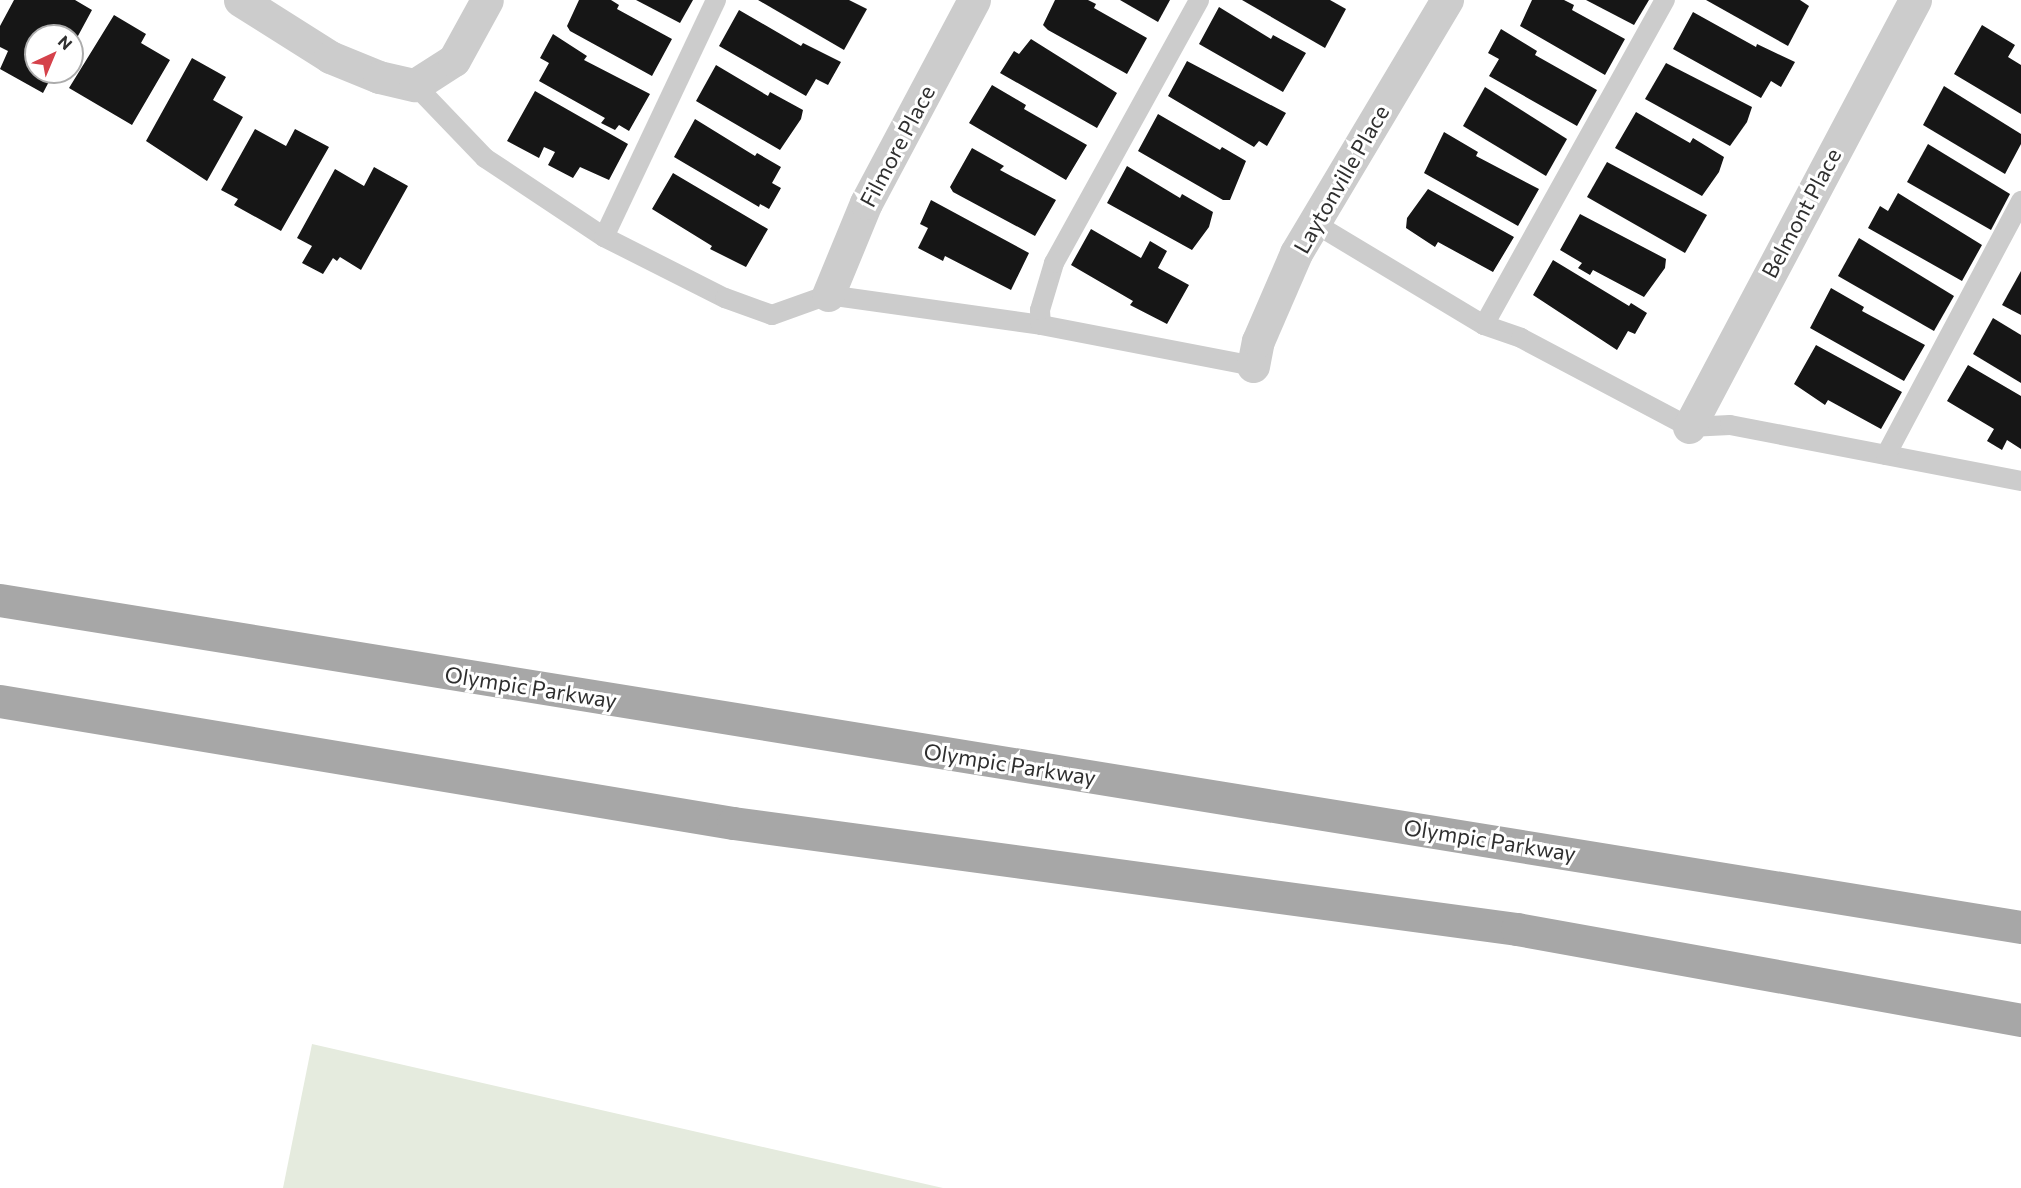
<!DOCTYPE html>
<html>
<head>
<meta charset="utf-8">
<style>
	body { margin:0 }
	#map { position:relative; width:2021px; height:1188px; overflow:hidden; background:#fff; font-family:Commissioner,sans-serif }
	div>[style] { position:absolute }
	.green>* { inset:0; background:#e5ebde }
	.building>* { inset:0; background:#161616 }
	.service>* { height:20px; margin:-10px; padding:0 10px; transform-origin:10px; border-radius:10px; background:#ccc }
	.minor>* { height:33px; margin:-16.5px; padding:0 16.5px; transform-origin:16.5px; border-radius:16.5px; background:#ccc }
	.primary>* { height:33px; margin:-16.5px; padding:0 16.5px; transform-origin:16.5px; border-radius:16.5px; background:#a7a7a7 }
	span { translate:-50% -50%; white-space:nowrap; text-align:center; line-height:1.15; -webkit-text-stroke:6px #fff; paint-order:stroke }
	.street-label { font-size:22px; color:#2f2f2f }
	.north { position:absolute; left:24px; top:24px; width:60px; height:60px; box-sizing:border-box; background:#fff; border:2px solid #acacac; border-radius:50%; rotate:44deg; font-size:16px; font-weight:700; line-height:24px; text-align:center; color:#2f2f2f }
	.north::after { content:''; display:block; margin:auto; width:21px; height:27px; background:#d5424b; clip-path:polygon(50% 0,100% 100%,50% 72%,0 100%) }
</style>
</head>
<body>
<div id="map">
	<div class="green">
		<div style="clip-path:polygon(312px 1044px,943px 1188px,283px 1188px)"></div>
	</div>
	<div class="building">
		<div style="clip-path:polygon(14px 0,75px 0,92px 10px,72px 47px,72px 36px,36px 36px,36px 72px,54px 72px,43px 93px,0 69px,8px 51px,0 47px,0 26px)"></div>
		<div style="clip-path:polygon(579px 0,611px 0,619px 5px,617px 9px,672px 39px,652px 76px,570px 31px,567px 26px)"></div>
		<div style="clip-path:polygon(636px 0,693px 0,680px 23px)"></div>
		<div style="clip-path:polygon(758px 0,849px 0,867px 9px,844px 50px)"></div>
		<div style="clip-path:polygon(1055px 0,1088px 0,1096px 4px,1094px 8px,1147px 38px,1127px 74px,1048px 30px,1043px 25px)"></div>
		<div style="clip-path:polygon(1120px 0,1170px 0,1158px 22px)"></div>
		<div style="clip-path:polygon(1242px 0,1330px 0,1346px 9px,1325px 48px)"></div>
		<div style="clip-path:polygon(1532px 0,1564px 0,1574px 5px,1572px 10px,1625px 39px,1605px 75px,1520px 26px)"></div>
		<div style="clip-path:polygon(1586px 0,1649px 0,1634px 25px)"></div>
		<div style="clip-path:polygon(1706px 0,1800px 0,1809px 6px,1788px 46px)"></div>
		<div style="clip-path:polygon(1219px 7px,1271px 39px,1273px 35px,1306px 53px,1283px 92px,1199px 44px)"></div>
		<div style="clip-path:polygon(739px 10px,801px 46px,803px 43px,841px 62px,828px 85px,816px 79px,806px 96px,719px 46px)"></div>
		<div style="clip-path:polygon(1693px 12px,1756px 47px,1757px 44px,1795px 62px,1781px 87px,1771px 81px,1761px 98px,1673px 49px)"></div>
		<div style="clip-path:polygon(114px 15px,146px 34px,141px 43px,170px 60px,132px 125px,69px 88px)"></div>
		<div style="clip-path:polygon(1982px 25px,2015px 45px,2008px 57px,2021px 65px,2021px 114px,1954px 74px)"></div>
		<div style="clip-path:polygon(1501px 29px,1537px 51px,1535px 55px,1597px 90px,1577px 126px,1489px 76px,1499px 59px,1488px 53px)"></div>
		<div style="clip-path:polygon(553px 34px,587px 56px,584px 60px,650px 94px,629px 131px,619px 125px,615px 130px,601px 123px,605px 118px,539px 81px,549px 63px,540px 58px)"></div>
		<div style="clip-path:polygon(1031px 39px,1117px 93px,1097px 128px,1000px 73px,1014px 51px,1019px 54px)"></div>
		<div style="clip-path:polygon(192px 58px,226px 77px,213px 100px,243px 117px,207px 181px,146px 141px)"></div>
		<div style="clip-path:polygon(1187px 61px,1286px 113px,1267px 146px,1259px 141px,1254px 147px,1168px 96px)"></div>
		<div style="clip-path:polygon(1666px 63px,1752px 107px,1747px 122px,1730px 146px,1645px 99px)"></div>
		<div style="clip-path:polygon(716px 65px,768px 96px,770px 92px,803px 110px,801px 119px,780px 150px,696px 101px)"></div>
		<div style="clip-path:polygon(992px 85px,1026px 105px,1024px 109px,1087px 145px,1066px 180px,969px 123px)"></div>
		<div style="clip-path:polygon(1944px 86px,2021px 134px,2021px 144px,2005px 174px,1923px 125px)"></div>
		<div style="clip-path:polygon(1485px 87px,1567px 139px,1546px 176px,1463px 126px)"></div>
		<div style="clip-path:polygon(535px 91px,628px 144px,609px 180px,580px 167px,573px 178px,548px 165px,555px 152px,544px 147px,539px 158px,507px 141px)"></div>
		<div style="clip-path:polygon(1636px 112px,1690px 143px,1693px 138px,1724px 157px,1719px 172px,1702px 196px,1615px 148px)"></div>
		<div style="clip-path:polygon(1158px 114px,1220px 150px,1222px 147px,1246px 161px,1230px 200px,1223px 200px,1138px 151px)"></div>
		<div style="clip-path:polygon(695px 119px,755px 156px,757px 153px,781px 167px,772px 183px,781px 188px,769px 209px,760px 204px,759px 207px,674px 157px)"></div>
		<div style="clip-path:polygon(255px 129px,286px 146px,295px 129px,329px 147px,281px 231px,234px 205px,238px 199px,221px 190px)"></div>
		<div style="clip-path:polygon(1444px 132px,1478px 152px,1476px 156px,1539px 189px,1518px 226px,1424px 173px)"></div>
		<div style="clip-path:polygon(1928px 144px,2010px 194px,1991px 230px,1907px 182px)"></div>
		<div style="clip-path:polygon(972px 148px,1004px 166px,1000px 170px,1056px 200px,1035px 236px,953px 192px,950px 187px)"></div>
		<div style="clip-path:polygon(1607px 162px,1707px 215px,1685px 253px,1587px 197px)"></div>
		<div style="clip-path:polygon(1127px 166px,1180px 198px,1182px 194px,1213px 212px,1209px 227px,1192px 250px,1107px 203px)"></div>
		<div style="clip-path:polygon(374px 167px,408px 186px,361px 270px,340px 257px,337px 261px,333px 258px,323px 274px,302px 263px,312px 246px,297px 238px,335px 169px,364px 186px)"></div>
		<div style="clip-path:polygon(673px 173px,768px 229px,746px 267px,710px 249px,712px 246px,652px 209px)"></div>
		<div style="clip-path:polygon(1428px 189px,1514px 237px,1493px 272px,1438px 242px,1435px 247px,1406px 228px,1407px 218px)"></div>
		<div style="clip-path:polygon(1898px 193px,1982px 245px,1962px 281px,1868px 228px,1880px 206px,1888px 211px)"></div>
		<div style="clip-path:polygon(931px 200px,1029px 253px,1011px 290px,945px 256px,943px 261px,918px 248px,928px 228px,920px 224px)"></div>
		<div style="clip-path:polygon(1580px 214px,1666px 259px,1665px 268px,1644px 297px,1593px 270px,1590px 275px,1578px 268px,1582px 263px,1560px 250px)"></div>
		<div style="clip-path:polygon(1091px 229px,1141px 258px,1150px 241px,1167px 251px,1158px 268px,1189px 285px,1167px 324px,1130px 305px,1133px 301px,1071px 265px)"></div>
		<div style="clip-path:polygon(1859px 238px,1954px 296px,1934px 331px,1838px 276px)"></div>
		<div style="clip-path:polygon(1553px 260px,1629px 306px,1631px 303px,1647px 313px,1635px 334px,1628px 331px,1617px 350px,1533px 295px)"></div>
		<div style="clip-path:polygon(2021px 271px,2021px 315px,2002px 305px)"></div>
		<div style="clip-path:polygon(1831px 288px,1864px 307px,1862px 311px,1925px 345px,1904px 381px,1810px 328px)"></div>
		<div style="clip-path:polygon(1993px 318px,2021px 335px,2021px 383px,1973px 354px)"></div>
		<div style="clip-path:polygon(1816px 345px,1902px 392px,1881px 429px,1828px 400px,1825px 405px,1794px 384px)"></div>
		<div style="clip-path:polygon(1968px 365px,2021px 396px,2021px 449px,2007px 440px,2002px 450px,1987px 441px,1994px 429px,1947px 401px)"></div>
	</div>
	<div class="service">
		<div style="left:415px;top:85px;width:101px;rotate:46.2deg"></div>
		<div style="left:485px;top:158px;width:143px;rotate:33.6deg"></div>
		<div style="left:604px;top:237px;width:136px;rotate:26.8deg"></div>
		<div style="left:725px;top:298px;width:50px;rotate:19.9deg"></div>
		<div style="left:772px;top:315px;width:59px;rotate:-19.7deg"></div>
		<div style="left:828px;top:295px;width:215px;rotate:8deg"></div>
		<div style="left:1041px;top:325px;width:216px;rotate:10.9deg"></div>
		<div style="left:1314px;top:223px;width:198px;rotate:31deg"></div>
		<div style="left:1484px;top:325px;width:39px;rotate:19deg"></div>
		<div style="left:1521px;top:338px;width:190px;rotate:27.9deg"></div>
		<div style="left:1689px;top:427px;width:41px;rotate:-2.8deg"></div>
		<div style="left:1730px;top:425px;width:296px;rotate:10.9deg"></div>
		<div style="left:604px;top:237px;width:262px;rotate:-64.7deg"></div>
		<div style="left:1041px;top:325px;width:15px;rotate:-94deg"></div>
		<div style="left:1040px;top:310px;width:49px;rotate:-73.4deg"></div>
		<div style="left:1054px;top:263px;width:300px;rotate:-61.1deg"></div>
		<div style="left:1484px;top:325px;width:372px;rotate:-60.9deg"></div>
		<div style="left:1886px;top:455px;width:288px;rotate:-62deg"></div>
	</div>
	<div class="minor">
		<div style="left:240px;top:0;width:107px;rotate:32.3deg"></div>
		<div style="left:330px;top:57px;width:53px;rotate:22.2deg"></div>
		<div style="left:379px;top:77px;width:37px;rotate:13deg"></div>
		<div style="left:415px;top:85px;width:46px;rotate:-32.7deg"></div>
		<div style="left:454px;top:60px;width:68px;rotate:-61.2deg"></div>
		<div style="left:828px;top:295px;width:100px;rotate:-67.6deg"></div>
		<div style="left:866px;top:203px;width:230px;rotate:-62deg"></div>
		<div style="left:1253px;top:366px;width:25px;rotate:-79deg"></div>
		<div style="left:1258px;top:341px;width:96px;rotate:-66.6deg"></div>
		<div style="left:1296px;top:253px;width:295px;rotate:-59.2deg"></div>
		<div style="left:1689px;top:427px;width:483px;rotate:-62.1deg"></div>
	</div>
	<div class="primary">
		<div style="left:0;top:600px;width:2047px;rotate:9.19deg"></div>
		<div style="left:0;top:701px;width:743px;rotate:9.45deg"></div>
		<div style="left:733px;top:823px;width:791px;rotate:7.7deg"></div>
		<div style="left:1517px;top:929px;width:512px;rotate:10.23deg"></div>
	</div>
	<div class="street-label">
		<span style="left:897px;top:146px;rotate:-62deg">Filmore Place</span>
		<span style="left:1341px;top:179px;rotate:-60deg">Laytonville Place</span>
		<span style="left:1801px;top:213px;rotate:-62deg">Belmont Place</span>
		<span style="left:531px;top:687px;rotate:9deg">Olympic Parkway</span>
		<span style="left:1010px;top:764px;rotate:9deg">Olympic Parkway</span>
		<span style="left:1490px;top:840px;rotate:9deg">Olympic Parkway</span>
	</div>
	<div class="north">N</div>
</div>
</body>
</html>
